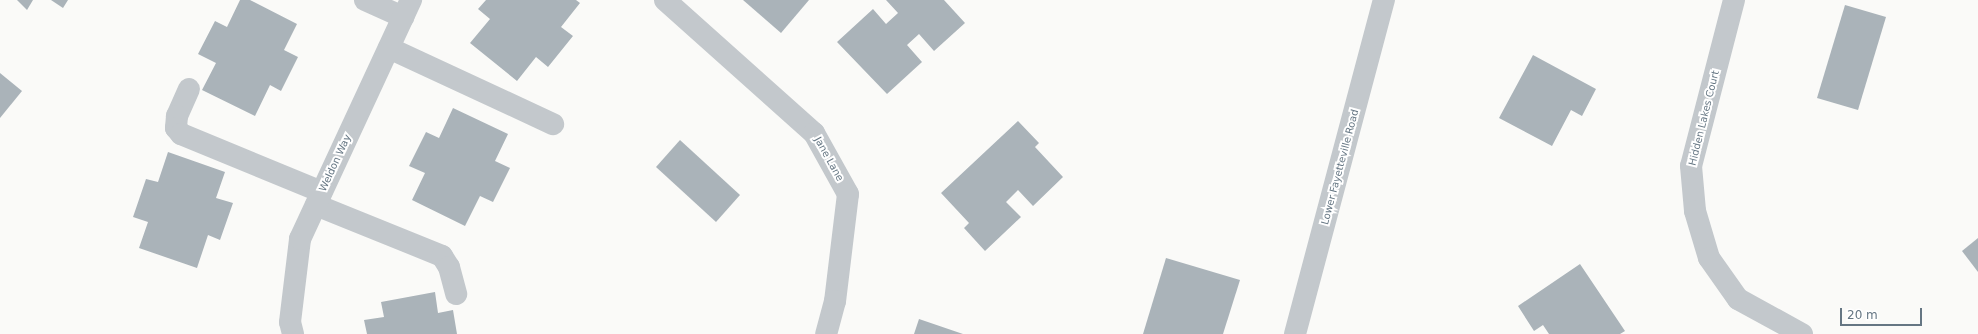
<!DOCTYPE html>
<html>
<head>
<meta charset="utf-8">
<style>
	body { margin:0 }
	#map { position:relative; width:1978px; height:334px; overflow:hidden; background:#fafaf8; font-family:"DejaVu Sans",sans-serif }
	div>[style] { position:absolute }
	.building>* { inset:0; background:#aab3b9 }
	.minor>* { height:22px; margin:-11px; padding:0 11px; transform-origin:11px; border-radius:11px; background:#c3c8cc }
	span { translate:-50% -50%; white-space:nowrap; text-align:center; line-height:1.15; -webkit-text-stroke:4px #fff; paint-order:stroke }
	.street-label { font-size:10px; color:#657683 }
	.scale { position:absolute; left:1840px; top:308px; width:82px; height:18px; box-sizing:border-box; border:2px solid #657683; border-top:0; padding-left:5px; font-size:12px; line-height:14px; white-space:nowrap; color:#657683; -webkit-text-stroke:3px #fff; paint-order:stroke }
</style>
</head>
<body>
<div id="map">
	<div class="building">
		<div style="clip-path:polygon(17px 0,33px 0,27px 10px)"></div>
		<div style="clip-path:polygon(51px 0,68px 0,63px 8px)"></div>
		<div style="clip-path:polygon(240px 0,250px 0,297px 24px,284px 50px,298px 57px,281px 91px,270px 85px,255px 116px,202px 90px,216px 63px,198px 54px,215px 21px,227px 27px)"></div>
		<div style="clip-path:polygon(486px 0,576px 0,580px 3px,561px 27px,573px 36px,548px 67px,536px 57px,517px 81px,470px 43px,490px 19px,478px 9px)"></div>
		<div style="clip-path:polygon(743px 0,809px 0,781px 33px)"></div>
		<div style="clip-path:polygon(886px 0,944px 0,965px 23px,934px 51px,919px 34px,907px 45px,922px 62px,887px 94px,837px 42px,873px 9px,886px 24px,898px 13px)"></div>
		<div style="clip-path:polygon(1845px 5px,1886px 17px,1858px 110px,1817px 98px)"></div>
		<div style="clip-path:polygon(1533px 55px,1596px 89px,1582px 116px,1571px 110px,1552px 146px,1499px 118px)"></div>
		<div style="clip-path:polygon(0 73px,22px 91px,0 118px)"></div>
		<div style="clip-path:polygon(453px 108px,508px 134px,495px 161px,510px 168px,493px 202px,480px 196px,465px 226px,412px 200px,425px 173px,409px 166px,426px 132px,439px 138px)"></div>
		<div style="clip-path:polygon(1018px 121px,1039px 143px,1035px 147px,1063px 177px,1033px 206px,1018px 190px,1006px 202px,1021px 217px,985px 251px,964px 228px,969px 223px,941px 193px)"></div>
		<div style="clip-path:polygon(680px 140px,740px 195px,716px 222px,656px 167px)"></div>
		<div style="clip-path:polygon(168px 152px,225px 172px,216px 198px,233px 203px,220px 240px,208px 235px,197px 268px,139px 248px,148px 222px,133px 217px,146px 179px,158px 182px)"></div>
		<div style="clip-path:polygon(1978px 238px,1978px 272px,1962px 251px)"></div>
		<div style="clip-path:polygon(1166px 258px,1240px 280px,1223px 334px,1143px 334px)"></div>
		<div style="clip-path:polygon(1580px 264px,1625px 331px,1620px 334px,1549px 334px,1543px 325px,1534px 331px,1518px 306px)"></div>
		<div style="clip-path:polygon(435px 292px,438px 313px,453px 310px,457px 334px,367px 334px,364px 320px,384px 317px,381px 302px)"></div>
		<div style="clip-path:polygon(919px 319px,963px 334px,914px 334px)"></div>
	</div>
	<div class="minor">
		<div style="left:365px;top:0;width:42px;rotate:24.1deg"></div>
		<div style="left:665px;top:0;width:200px;rotate:41.8deg"></div>
		<div style="left:814px;top:133px;width:70px;rotate:60.9deg"></div>
		<div style="left:848px;top:194px;width:108px;rotate:96.9deg"></div>
		<div style="left:835px;top:301px;width:34px;rotate:105deg"></div>
		<div style="left:1734px;top:0;width:171px;rotate:104.5deg"></div>
		<div style="left:1691px;top:166px;width:45px;rotate:84.9deg"></div>
		<div style="left:1695px;top:211px;width:49px;rotate:73.4deg"></div>
		<div style="left:1709px;top:258px;width:50px;rotate:54.7deg"></div>
		<div style="left:1738px;top:299px;width:73px;rotate:28.7deg"></div>
		<div style="left:389px;top:48px;width:181px;rotate:24.9deg"></div>
		<div style="left:189px;top:89px;width:30px;rotate:114deg"></div>
		<div style="left:177px;top:116px;width:12px;rotate:95deg"></div>
		<div style="left:176px;top:128px;width:8px;rotate:50deg"></div>
		<div style="left:181px;top:134px;width:152px;rotate:22.4deg"></div>
		<div style="left:316px;top:205px;width:136px;rotate:22deg"></div>
		<div style="left:442px;top:256px;width:13px;rotate:58deg"></div>
		<div style="left:449px;top:267px;width:28px;rotate:75deg"></div>
		<div style="left:293px;top:334px;width:12px;rotate:-104deg"></div>
		<div style="left:290px;top:322px;width:84px;rotate:-83.1deg"></div>
		<div style="left:300px;top:239px;width:264px;rotate:-65.1deg"></div>
		<div style="left:1295px;top:334px;width:346px;rotate:-75.1deg"></div>
	</div>
	<div class="street-label">
		<span style="left:1704px;top:118px;rotate:-76deg">Hidden Lakes Court</span>
		<span style="left:829px;top:159px;rotate:61deg">Jane Lane</span>
		<span style="left:335px;top:163px;rotate:-65deg">Weldon Way</span>
		<span style="left:1340px;top:167px;rotate:-75deg">Lower Fayetteville Road</span>
	</div>
	<div class="scale">20 m</div>
</div>
</body>
</html>
